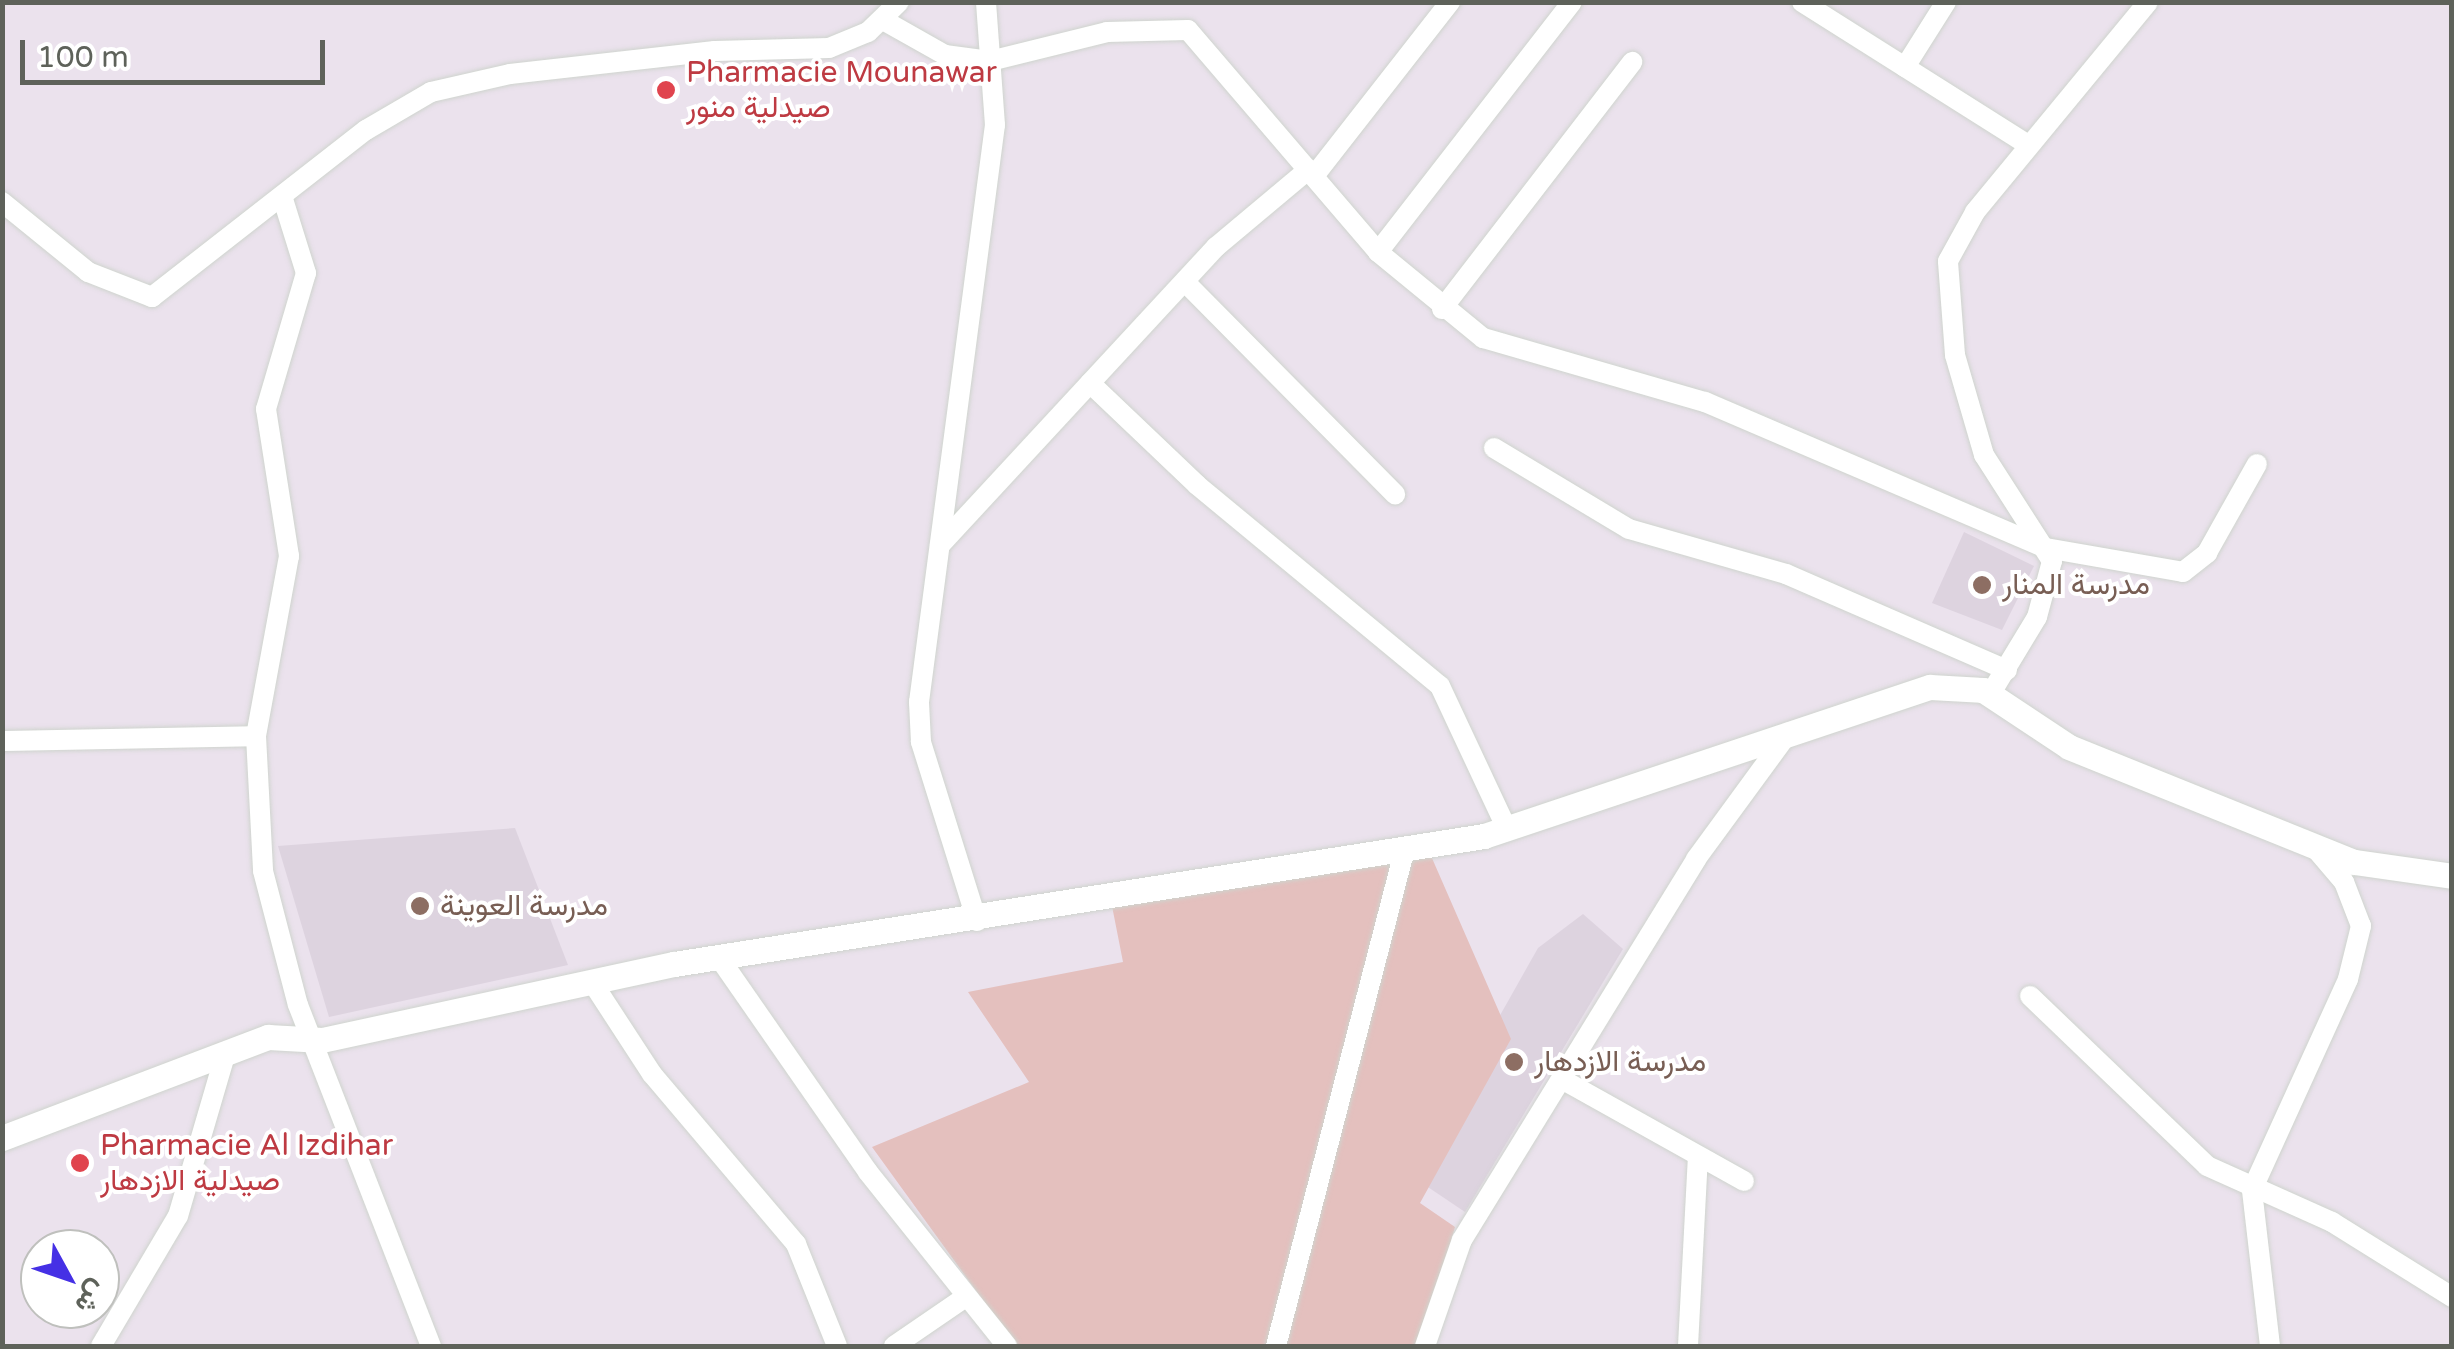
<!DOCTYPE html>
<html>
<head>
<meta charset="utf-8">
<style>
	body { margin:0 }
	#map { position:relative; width:2454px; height:1349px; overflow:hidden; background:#ebe2ed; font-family:"Varela Round",Vazirmatn,sans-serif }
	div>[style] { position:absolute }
	.education>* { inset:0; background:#ddd3df }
	.green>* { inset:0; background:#e4c0be }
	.roads { filter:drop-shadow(0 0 2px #cfd4ce) drop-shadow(0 0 2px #cfd4ce) }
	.minor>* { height:20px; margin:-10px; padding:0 10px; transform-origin:10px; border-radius:10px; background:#fff }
	.tertiary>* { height:25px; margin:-12.5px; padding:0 12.5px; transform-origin:12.5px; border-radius:12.5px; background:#fff }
	.dots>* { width:28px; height:28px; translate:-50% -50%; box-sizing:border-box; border:5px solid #fff; border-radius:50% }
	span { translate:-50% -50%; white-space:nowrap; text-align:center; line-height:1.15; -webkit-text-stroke:8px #fff; paint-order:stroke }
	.health-label { font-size:30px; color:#be3a42 }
	.left { translate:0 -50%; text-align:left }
	.education-label { font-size:30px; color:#785e54 }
	.frame { position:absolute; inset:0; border:5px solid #5e625a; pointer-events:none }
	.north { position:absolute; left:20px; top:1229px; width:100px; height:100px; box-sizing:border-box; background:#fff; border:2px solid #bfc0bd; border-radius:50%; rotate:130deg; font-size:28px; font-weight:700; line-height:40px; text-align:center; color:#5e625a }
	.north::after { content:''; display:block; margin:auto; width:35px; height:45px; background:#4530e5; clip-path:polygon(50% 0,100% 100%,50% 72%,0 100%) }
	.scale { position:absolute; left:20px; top:40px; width:305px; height:45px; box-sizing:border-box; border:5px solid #5e625a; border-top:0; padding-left:12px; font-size:30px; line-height:35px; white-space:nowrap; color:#5e625a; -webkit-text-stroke:8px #fff; paint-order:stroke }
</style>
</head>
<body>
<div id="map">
	<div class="education">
		<div style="clip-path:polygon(1964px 532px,2034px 566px,2002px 630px,1932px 603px)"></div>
		<div style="clip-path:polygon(515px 828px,568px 965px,329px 1017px,278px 846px)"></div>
		<div style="clip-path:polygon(1583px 914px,1623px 949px,1465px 1212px,1410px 1175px,1538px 948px)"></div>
	</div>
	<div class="green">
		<div style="clip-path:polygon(1428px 849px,1511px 1039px,1420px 1203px,1455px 1227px,1422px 1346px,1016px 1346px,872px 1147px,1029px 1082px,968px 992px,1123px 962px,1112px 906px)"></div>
	</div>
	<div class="roads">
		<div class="minor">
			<div style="left:1802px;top:2px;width:267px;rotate:32.3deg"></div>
			<div style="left:883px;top:20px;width:71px;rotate:29.4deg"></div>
			<div style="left:945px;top:55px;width:45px;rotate:7.6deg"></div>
			<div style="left:990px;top:61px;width:121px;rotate:-13.9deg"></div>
			<div style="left:1107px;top:32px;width:81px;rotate:-1.4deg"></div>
			<div style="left:1188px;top:30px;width:292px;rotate:49.4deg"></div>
			<div style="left:1378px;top:252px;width:136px;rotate:39.3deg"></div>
			<div style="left:1483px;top:338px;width:231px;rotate:16.1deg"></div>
			<div style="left:1705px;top:402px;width:371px;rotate:23.2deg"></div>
			<div style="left:2046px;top:548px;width:139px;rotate:9.9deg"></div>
			<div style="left:2183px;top:572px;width:31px;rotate:-38deg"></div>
			<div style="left:2207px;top:553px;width:102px;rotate:-60.7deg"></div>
			<div style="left:1905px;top:67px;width:77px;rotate:-57.8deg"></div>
			<div style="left:1314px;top:176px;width:221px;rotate:-52deg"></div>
			<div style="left:282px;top:196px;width:81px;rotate:72.7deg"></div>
			<div style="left:306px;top:273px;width:142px;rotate:106.4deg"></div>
			<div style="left:266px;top:409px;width:149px;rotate:81.1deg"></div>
			<div style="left:289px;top:556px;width:183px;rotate:100.4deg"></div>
			<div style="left:256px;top:736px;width:135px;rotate:87deg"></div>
			<div style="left:263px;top:871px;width:138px;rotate:75.4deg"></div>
			<div style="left:298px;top:1005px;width:366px;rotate:68.7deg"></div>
			<div style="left:2px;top:202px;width:111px;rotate:39.1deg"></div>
			<div style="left:88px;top:272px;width:69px;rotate:21.3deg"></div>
			<div style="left:152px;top:297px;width:271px;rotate:-38deg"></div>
			<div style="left:366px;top:130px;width:75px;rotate:-30.3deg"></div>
			<div style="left:431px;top:92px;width:81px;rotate:-12.8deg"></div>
			<div style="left:510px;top:74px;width:206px;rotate:-6.4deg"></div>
			<div style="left:715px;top:51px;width:114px;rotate:-1.5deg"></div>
			<div style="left:829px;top:48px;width:42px;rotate:-22.3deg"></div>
			<div style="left:868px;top:32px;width:43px;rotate:-44.1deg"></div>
			<div style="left:1378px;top:252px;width:316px;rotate:-52.2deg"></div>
			<div style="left:1187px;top:284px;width:296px;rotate:45.3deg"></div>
			<div style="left:1442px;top:309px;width:312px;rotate:-52.4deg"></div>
			<div style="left:1090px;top:383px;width:148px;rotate:43.6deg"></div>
			<div style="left:1197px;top:485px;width:315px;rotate:39.6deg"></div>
			<div style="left:1440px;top:686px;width:158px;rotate:64.9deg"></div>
			<div style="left:1494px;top:448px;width:157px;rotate:31deg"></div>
			<div style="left:1629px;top:529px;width:163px;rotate:16deg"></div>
			<div style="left:1786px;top:574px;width:241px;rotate:23.5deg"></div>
			<div style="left:940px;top:545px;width:406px;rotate:-47.2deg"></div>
			<div style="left:1216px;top:247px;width:121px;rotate:-40deg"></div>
			<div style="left:1991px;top:693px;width:89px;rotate:-58.8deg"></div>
			<div style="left:2037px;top:617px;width:58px;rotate:-75deg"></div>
			<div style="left:2052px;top:561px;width:126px;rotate:-122.7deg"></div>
			<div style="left:1984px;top:455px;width:104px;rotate:-106.2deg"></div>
			<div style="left:1955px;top:355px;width:94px;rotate:-94.3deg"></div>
			<div style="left:1948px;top:261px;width:56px;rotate:-61.1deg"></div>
			<div style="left:1975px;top:212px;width:272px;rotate:-50.5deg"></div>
			<div style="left:2px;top:741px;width:254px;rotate:-1.1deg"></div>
			<div style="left:977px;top:921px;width:188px;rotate:-107.4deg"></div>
			<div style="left:921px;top:742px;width:40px;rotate:-92.9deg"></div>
			<div style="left:919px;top:702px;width:582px;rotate:-82.5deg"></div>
			<div style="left:995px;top:125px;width:123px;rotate:-94.2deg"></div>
			<div style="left:720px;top:959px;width:259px;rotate:55.2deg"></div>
			<div style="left:868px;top:1172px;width:223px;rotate:51.4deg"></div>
			<div style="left:592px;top:982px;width:110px;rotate:56.9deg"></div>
			<div style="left:652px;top:1074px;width:223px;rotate:49.7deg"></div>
			<div style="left:796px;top:1244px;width:110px;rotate:68.1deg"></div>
			<div style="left:2030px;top:996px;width:245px;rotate:43.8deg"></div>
			<div style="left:2207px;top:1166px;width:137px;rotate:24.1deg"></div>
			<div style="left:2332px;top:1222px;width:142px;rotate:32deg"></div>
			<div style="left:1565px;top:1081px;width:205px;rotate:29.2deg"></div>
			<div style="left:101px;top:1346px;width:151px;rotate:-59.4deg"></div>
			<div style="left:178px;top:1216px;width:171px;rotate:-73.7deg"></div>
			<div style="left:894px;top:1346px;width:85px;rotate:-34.4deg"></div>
			<div style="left:1276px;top:1346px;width:510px;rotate:-75.47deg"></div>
			<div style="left:1425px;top:1346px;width:112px;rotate:-70.8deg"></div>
			<div style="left:1462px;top:1240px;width:447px;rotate:-58.4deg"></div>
			<div style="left:1696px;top:859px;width:157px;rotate:-53.8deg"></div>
			<div style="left:1688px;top:1346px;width:188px;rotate:-87deg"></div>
			<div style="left:2270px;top:1346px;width:157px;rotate:-96.6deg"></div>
			<div style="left:2252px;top:1190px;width:232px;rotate:-65.5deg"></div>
			<div style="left:2348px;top:979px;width:55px;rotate:-76.2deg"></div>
			<div style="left:2361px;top:926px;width:47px;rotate:-111.1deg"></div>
			<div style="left:2344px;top:882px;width:45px;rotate:-130.5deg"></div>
		</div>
		<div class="tertiary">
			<div style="left:2px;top:1138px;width:285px;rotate:-20.8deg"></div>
			<div style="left:268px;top:1037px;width:54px;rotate:3.2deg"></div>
			<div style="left:322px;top:1040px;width:360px;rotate:-12.2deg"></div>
			<div style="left:674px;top:964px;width:820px;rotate:-8.98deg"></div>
			<div style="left:1484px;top:836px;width:470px;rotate:-18.5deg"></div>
			<div style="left:1930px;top:687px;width:53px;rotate:3.2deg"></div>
			<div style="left:1983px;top:690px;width:103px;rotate:33.5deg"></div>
			<div style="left:2069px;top:747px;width:307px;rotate:22deg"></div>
			<div style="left:2354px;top:862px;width:99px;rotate:8.1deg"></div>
		</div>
	</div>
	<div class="dots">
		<div style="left:666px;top:90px;background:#e0444e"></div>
		<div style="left:1982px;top:585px;background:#8d6e63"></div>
		<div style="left:420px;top:906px;background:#8d6e63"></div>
		<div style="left:1514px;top:1062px;background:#8d6e63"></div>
		<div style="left:80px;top:1163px;background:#e0444e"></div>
	</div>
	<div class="health-label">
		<span class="left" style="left:686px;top:90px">Pharmacie Mounawar<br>صيدلية منور</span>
		<span class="left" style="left:100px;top:1163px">Pharmacie Al Izdihar<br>صيدلية الازدهار</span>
	</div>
	<div class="education-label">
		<span class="left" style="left:2002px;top:585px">مدرسة المنار</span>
		<span class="left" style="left:440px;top:906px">مدرسة العوينة</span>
		<span class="left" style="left:1534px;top:1062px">مدرسة الازدهار</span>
	</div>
	<div class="frame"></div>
	<div class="north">ش</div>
	<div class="scale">100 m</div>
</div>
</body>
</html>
